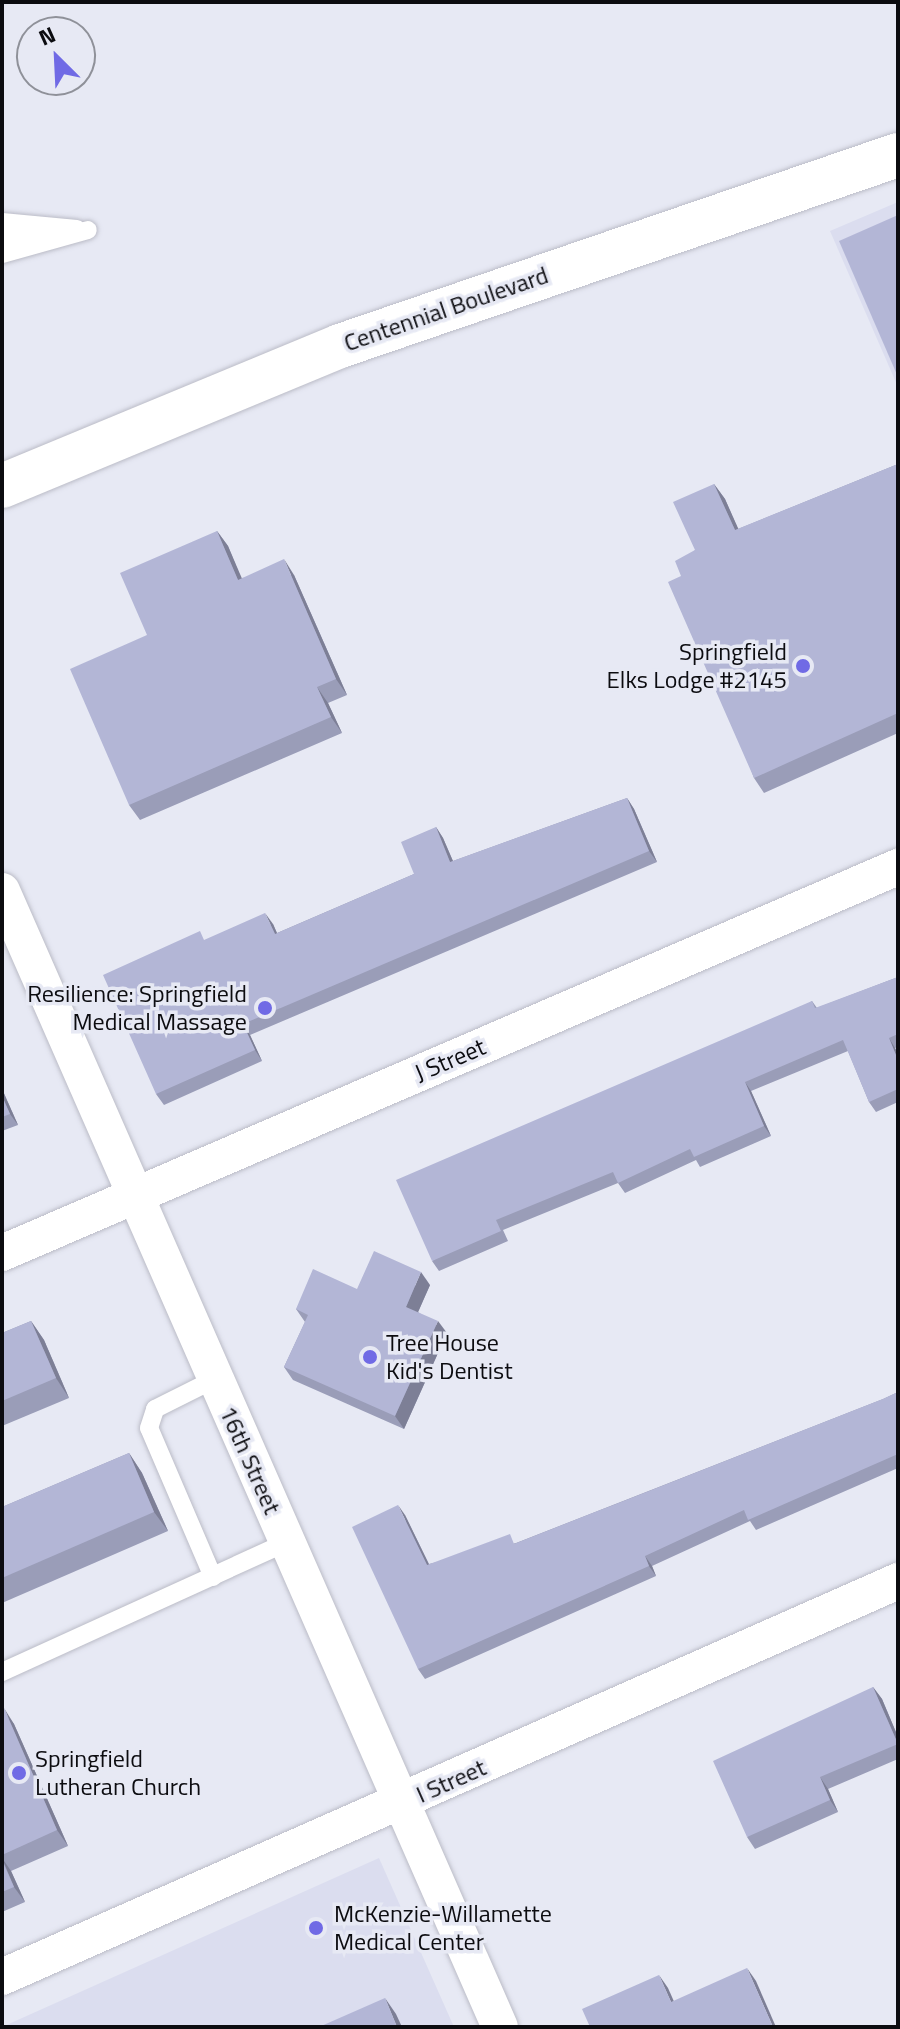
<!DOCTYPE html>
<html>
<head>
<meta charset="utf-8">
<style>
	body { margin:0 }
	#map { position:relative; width:900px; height:2029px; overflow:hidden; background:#e7e9f4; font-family:"Titillium Web",sans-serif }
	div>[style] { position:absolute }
	.built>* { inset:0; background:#dbddef }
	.roads { filter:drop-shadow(0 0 2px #bbbcc7) drop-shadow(0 0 2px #bbbcc7) }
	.lane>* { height:18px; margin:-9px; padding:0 9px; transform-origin:9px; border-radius:9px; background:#fff }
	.street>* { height:36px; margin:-18px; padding:0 18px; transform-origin:18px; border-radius:18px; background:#fff }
	.secondary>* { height:44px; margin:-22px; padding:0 22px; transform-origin:22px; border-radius:22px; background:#fff }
	.wall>* { inset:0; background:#9a9db8 }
	.shaded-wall>* { inset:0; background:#7d7f96 }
	.building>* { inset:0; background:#b3b6d6 }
	.dots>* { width:22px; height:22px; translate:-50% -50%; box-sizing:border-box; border:4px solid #e7e9f4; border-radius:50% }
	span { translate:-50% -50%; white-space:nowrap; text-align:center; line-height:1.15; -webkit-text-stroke:7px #e7e9f4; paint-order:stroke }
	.street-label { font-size:24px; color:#0c0c10 }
	.poi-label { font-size:24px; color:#0c0c10 }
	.right { translate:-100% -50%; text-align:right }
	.left { translate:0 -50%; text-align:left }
	.frame { position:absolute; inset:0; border:4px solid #0c0c10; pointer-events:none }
	.north { position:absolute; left:16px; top:16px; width:80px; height:80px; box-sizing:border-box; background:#e7e9f4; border:2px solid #8f9199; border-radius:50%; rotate:336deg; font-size:22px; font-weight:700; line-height:32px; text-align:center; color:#0c0c10 }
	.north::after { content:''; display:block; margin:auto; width:28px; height:36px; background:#706ae5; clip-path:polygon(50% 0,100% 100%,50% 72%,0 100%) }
</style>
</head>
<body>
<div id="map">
	<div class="built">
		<div style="clip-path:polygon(898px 202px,898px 387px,830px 231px)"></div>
		<div style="clip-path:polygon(379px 1858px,454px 2027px,2px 2027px)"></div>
	</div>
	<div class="roads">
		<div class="lane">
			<div style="left:2px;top:222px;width:75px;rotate:5.3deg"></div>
			<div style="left:2px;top:238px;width:39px;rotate:-6deg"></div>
			<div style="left:2px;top:254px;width:89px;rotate:-15.6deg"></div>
			<div style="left:213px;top:1577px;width:162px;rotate:-113.2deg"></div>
			<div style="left:149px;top:1428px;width:20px;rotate:-72deg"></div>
			<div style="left:155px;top:1409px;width:67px;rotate:-26.6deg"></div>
			<div style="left:2px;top:1672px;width:313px;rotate:-24.5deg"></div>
		</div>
		<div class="street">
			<div style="left:2px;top:891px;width:1240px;rotate:66.33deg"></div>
			<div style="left:2px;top:1253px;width:976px;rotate:-23.31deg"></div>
			<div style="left:2px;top:1977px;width:980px;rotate:-23.84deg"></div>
		</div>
		<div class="secondary">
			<div style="left:2px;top:486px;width:366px;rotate:-22.5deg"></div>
			<div style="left:340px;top:346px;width:590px;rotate:-18.9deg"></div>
		</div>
	</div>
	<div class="wall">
		<div style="clip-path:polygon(898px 464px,898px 733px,764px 793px,754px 778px,681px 576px,695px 550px,714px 484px,725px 499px,738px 529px)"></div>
		<div style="clip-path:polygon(217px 531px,228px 546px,241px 578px,294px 575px,347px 695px,328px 703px,342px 733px,140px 820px,129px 805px,147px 635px)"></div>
		<div style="clip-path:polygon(627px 798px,634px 809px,657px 862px,250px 1035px,262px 1061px,164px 1105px,156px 1094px,206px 940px,273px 924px,277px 933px,414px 874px,436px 827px,443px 838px,453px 861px)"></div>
		<div style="clip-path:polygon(898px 977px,898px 1047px,895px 1048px,898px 1054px,898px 1102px,876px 1112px,869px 1102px,848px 1051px,751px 1091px,771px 1136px,700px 1167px,696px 1160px,625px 1193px,618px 1183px,503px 1230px,508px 1241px,439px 1271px,432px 1261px,812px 1001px,817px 1008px)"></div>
		<div style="clip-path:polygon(2px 1089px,18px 1125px,2px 1131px)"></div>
		<div style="clip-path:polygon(430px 1285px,418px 1312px,447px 1333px,404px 1429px,293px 1380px,284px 1367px,305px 1322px,296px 1309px,357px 1289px)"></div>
		<div style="clip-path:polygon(31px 1321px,44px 1340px,69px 1398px,2px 1426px,2px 1333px)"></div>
		<div style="clip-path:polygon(898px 1392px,898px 1468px,756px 1530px,750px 1521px,652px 1566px,656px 1576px,425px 1679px,418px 1669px,405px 1515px,429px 1564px,516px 1543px,883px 1399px)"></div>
		<div style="clip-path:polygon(129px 1453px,142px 1473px,168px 1531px,2px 1603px,2px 1507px)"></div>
		<div style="clip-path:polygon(873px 1687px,882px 1699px,898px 1737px,898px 1759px,828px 1789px,838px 1812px,755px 1849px,747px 1837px)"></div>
		<div style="clip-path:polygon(2px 1709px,14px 1724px,68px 1846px,11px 1871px,25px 1902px,2px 1912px)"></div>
	</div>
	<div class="shaded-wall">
		<div style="clip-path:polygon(714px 484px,725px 499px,746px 546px,735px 530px)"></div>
		<div style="clip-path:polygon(217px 531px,228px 546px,249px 595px,238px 580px)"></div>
		<div style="clip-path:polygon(284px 559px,294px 575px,347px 695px,336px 679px)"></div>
		<div style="clip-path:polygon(317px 687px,328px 703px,342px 733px,331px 717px)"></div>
		<div style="clip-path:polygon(627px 798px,634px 809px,657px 862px,649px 851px)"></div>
		<div style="clip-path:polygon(436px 827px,443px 838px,458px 873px,450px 862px)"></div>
		<div style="clip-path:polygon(265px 913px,273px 924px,282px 945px,275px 934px)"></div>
		<div style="clip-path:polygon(243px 1024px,250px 1035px,262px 1061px,255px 1050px)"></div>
		<div style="clip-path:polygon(889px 1038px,895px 1048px,898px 1054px,898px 1060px)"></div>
		<div style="clip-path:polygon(745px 1082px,751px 1091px,771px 1136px,764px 1126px)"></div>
		<div style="clip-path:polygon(2px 1089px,18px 1125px,10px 1114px,2px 1096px)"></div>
		<div style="clip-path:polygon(421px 1272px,430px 1285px,415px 1319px,406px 1307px)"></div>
		<div style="clip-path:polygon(31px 1321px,44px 1340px,69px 1398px,56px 1378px)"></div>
		<div style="clip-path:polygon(438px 1321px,447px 1333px,404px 1429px,395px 1416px)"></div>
		<div style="clip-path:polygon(129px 1453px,142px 1473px,168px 1531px,154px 1512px)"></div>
		<div style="clip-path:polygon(398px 1505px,405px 1515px,434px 1575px,427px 1565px)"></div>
		<div style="clip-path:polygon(645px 1556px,652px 1566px,656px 1576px,649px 1566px)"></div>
		<div style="clip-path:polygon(873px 1687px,882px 1699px,898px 1737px,898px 1744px)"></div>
		<div style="clip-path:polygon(4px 1708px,14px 1724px,68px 1846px,57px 1830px)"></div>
		<div style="clip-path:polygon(820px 1777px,828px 1789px,838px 1812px,830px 1800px)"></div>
		<div style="clip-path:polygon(2px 1858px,11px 1871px,25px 1902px,14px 1887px)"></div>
		<div style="clip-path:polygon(747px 1968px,756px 1981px,776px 2027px,773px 2027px)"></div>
		<div style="clip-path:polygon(659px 1975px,668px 1988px,680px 2015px,671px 2002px)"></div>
		<div style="clip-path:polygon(385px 1998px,396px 2014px,402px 2027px,397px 2027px)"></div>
	</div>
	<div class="building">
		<div style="clip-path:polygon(898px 215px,898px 377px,839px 241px)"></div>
		<div style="clip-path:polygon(898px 464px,898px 713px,754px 778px,668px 582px,681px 576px,675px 561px,695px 550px,673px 502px,714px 484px,735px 530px)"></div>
		<div style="clip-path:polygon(217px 531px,238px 580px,284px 559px,336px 679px,317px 687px,331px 717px,129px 805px,70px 669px,147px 635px,120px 573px)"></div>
		<div style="clip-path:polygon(627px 798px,649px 851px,243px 1024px,255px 1050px,156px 1094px,103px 975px,200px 931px,204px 940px,265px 913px,275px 934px,414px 874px,401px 842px,436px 827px,450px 862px)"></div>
		<div style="clip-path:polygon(898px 977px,898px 1034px,889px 1038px,898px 1060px,898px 1089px,869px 1102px,843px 1040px,745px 1082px,764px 1126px,694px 1157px,690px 1149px,618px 1183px,613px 1172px,496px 1220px,501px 1231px,432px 1261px,396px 1180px,812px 1001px,815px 1008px)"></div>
		<div style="clip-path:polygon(2px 1096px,10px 1114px,2px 1117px)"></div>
		<div style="clip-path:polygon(374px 1251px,421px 1272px,406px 1307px,438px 1321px,395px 1416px,284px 1367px,308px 1315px,296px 1309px,313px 1269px,357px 1289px)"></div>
		<div style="clip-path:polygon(31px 1321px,56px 1378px,2px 1401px,2px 1333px)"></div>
		<div style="clip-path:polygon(898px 1392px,898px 1454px,748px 1520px,744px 1510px,645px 1556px,649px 1566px,418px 1669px,352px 1527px,398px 1505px,427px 1565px,510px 1534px,514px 1544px,883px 1399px)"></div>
		<div style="clip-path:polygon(129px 1453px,154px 1512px,2px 1578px,2px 1507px)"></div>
		<div style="clip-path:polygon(873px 1687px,898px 1744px,820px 1777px,830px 1800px,747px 1837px,713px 1761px)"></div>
		<div style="clip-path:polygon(4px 1708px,57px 1830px,2px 1855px,2px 1709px)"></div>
		<div style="clip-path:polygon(2px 1860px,14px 1887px,2px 1892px)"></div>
		<div style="clip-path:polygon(747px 1968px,773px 2027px,590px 2027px,582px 2009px,659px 1975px,671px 2002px)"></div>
		<div style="clip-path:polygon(385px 1998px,397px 2027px,319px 2027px)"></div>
	</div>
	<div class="dots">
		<div style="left:803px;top:666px;background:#706ae5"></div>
		<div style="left:265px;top:1008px;background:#706ae5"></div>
		<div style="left:370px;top:1357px;background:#706ae5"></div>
		<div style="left:19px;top:1773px;background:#706ae5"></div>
		<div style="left:316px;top:1928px;background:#706ae5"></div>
	</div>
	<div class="street-label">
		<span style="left:446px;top:309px;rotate:-19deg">Centennial Boulevard</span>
		<span style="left:450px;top:1060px;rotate:-23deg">J Street</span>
		<span style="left:250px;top:1460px;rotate:66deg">16th Street</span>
		<span style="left:451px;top:1781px;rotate:-24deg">I Street</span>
	</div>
	<div class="poi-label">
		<span class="right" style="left:787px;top:666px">Springfield<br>Elks Lodge #2145</span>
		<span class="right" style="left:247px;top:1008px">Resilience: Springfield<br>Medical Massage</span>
		<span class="left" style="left:386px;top:1357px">Tree House<br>Kid's Dentist</span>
		<span class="left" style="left:35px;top:1773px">Springfield<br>Lutheran Church</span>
		<span class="left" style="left:334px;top:1928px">McKenzie-Willamette<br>Medical Center</span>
	</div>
	<div class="frame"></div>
	<div class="north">N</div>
</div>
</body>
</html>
